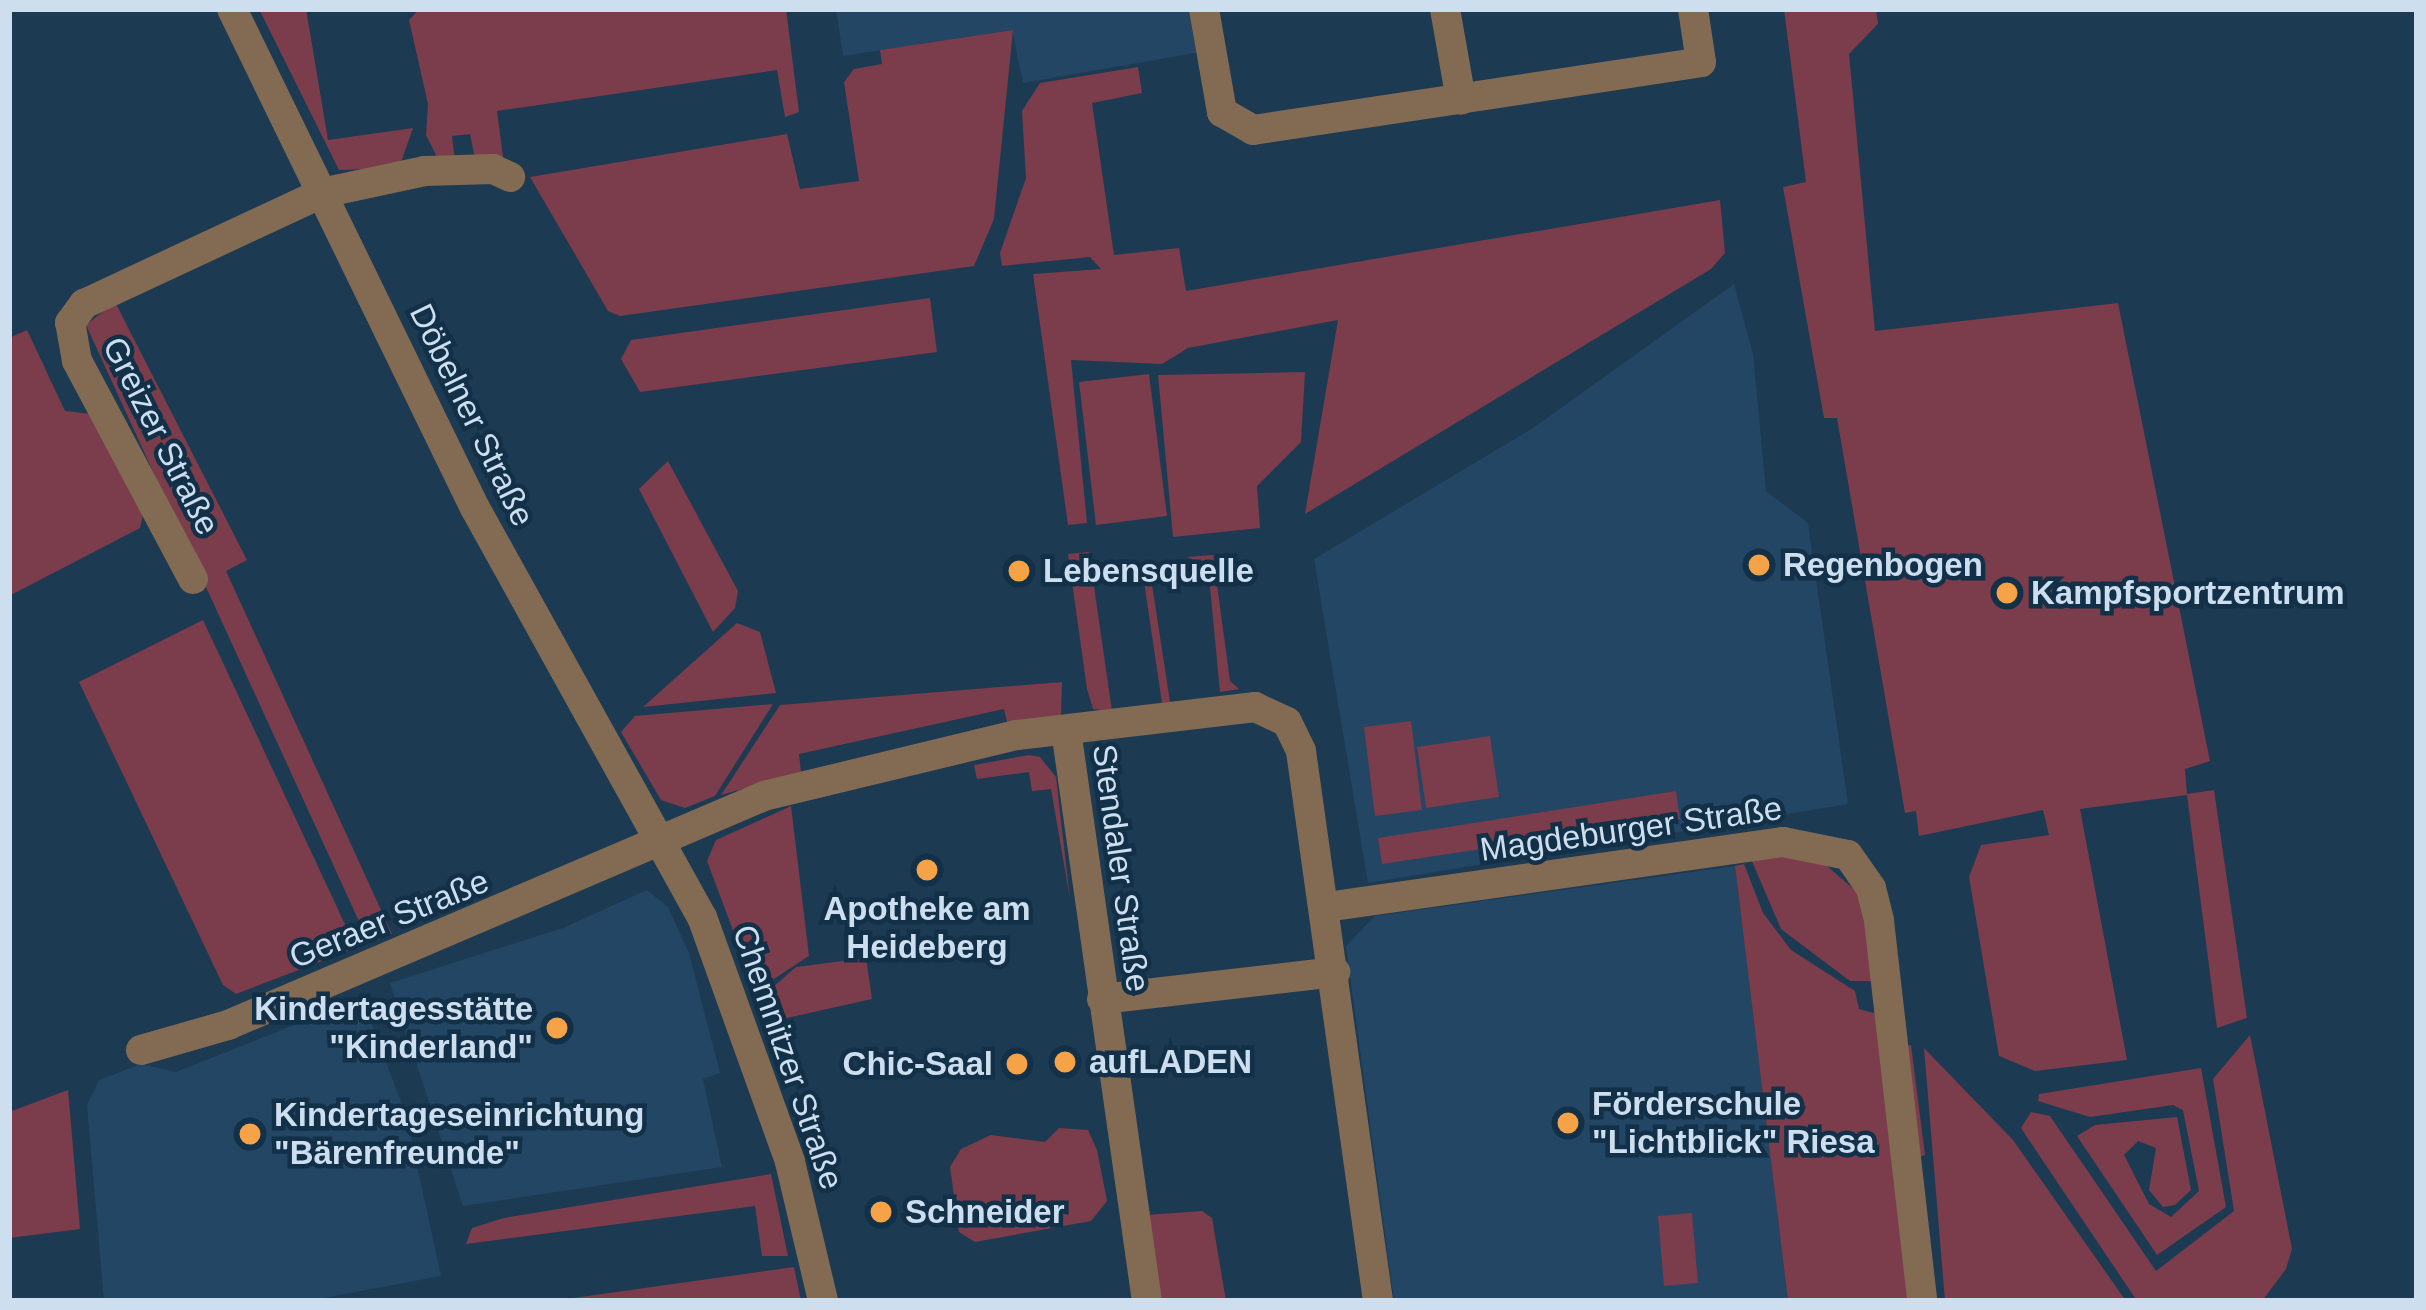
<!DOCTYPE html>
<html>
<head>
<meta charset="utf-8">
<style>
	body { margin:0 }
	#map { position:relative; width:2426px; height:1310px; overflow:hidden; background:#1d3a53; font-family:Arial,sans-serif }
	div>[style] { position:absolute }
	.built>* { inset:0; background:#224663 }
	.green>* { inset:0; background:#7b3c4b }
	.minor>* { height:30px; margin:-15px; padding:0 15px; transform-origin:15px; border-radius:15px; background:#836a52 }
	.dots>* { width:33px; height:33px; translate:-50% -50%; box-sizing:border-box; border:6px solid #123048; border-radius:50% }
	span { translate:-50% -50%; white-space:nowrap; text-align:center; line-height:1.15; -webkit-text-stroke:9px #123048; paint-order:stroke }
	.street-label { font-size:33px; color:#cddeee }
	.poi-label { font-size:33px; color:#cddeee; font-weight:700 }
	.left { translate:0 -50%; text-align:left }
	.right { translate:-100% -50%; text-align:right }
	.frame { position:absolute; inset:0; border:12px solid #cddeee; pointer-events:none }
</style>
</head>
<body>
<div id="map">
	<div class="built">
		<div style="clip-path:polygon(836px 9px,1193px 9px,1201px 52px,1023px 83px,1012px 30px,843px 56px)"></div>
		<div style="clip-path:polygon(1734px 284px,1753px 354px,1766px 491px,1808px 523px,1848px 804px,1368px 883px,1314px 559px,1533px 428px)"></div>
		<div style="clip-path:polygon(1735px 866px,1788px 1301px,1394px 1301px,1346px 946px,1375px 916px)"></div>
		<div style="clip-path:polygon(647px 890px,668px 907px,689px 953px,720px 1073px,703px 1079px,722px 1167px,463px 1206px,390px 983px,563px 928px)"></div>
		<div style="clip-path:polygon(362px 998px,406px 1115px,441px 1276px,308px 1301px,104px 1301px,87px 1105px,99px 1080px,141px 1064px,176px 1072px)"></div>
	</div>
	<div class="green">
		<div style="clip-path:polygon(259px 9px,306px 9px,328px 140px,413px 128px,399px 168px,339px 170px)"></div>
		<div style="clip-path:polygon(419px 9px,786px 9px,799px 112px,785px 117px,777px 70px,497px 111px,503px 157px,475px 159px,470px 134px,452px 136px,455px 161px,439px 161px,426px 135px,428px 104px,409px 20px)"></div>
		<div style="clip-path:polygon(1784px 9px,1876px 9px,1878px 24px,1849px 54px,1875px 331px,2118px 303px,2210px 761px,2185px 769px,2187px 794px,2214px 790px,2247px 1018px,2217px 1028px,2187px 795px,2080px 809px,2127px 1060px,2035px 1071px,1999px 1056px,1969px 877px,1981px 845px,2049px 835px,2043px 810px,1919px 836px,1916px 811px,1905px 813px,1837px 418px,1824px 418px,1783px 187px,1806px 182px)"></div>
		<div style="clip-path:polygon(1013px 30px,994px 219px,974px 266px,620px 316px,608px 311px,530px 177px,787px 134px,800px 189px,859px 181px,844px 82px,854px 69px,882px 64px,880px 50px)"></div>
		<div style="clip-path:polygon(1138px 67px,1142px 93px,1092px 103px,1114px 255px,1179px 248px,1186px 291px,1720px 200px,1725px 253px,1711px 269px,1305px 514px,1338px 320px,1188px 348px,1162px 364px,1071px 360px,1087px 523px,1068px 525px,1033px 274px,1101px 269px,1090px 257px,1002px 266px,1000px 253px,1026px 178px,1022px 111px,1040px 83px)"></div>
		<div style="clip-path:polygon(930px 298px,937px 352px,640px 392px,621px 359px,631px 340px)"></div>
		<div style="clip-path:polygon(115px 302px,247px 560px,226px 571px,392px 934px,378px 940px,363px 930px,86px 325px)"></div>
		<div style="clip-path:polygon(27px 330px,65px 411px,91px 414px,143px 515px,140px 528px,9px 596px,9px 338px)"></div>
		<div style="clip-path:polygon(1305px 372px,1301px 442px,1257px 486px,1260px 528px,1173px 537px,1158px 375px)"></div>
		<div style="clip-path:polygon(1149px 374px,1167px 516px,1096px 525px,1079px 382px)"></div>
		<div style="clip-path:polygon(668px 461px,738px 591px,735px 608px,713px 632px,639px 489px)"></div>
		<div style="clip-path:polygon(1089px 552px,1112px 711px,1093px 709px,1087px 689px,1068px 554px)"></div>
		<div style="clip-path:polygon(1213px 555px,1230px 681px,1239px 689px,1220px 692px,1208px 566px,1187px 557px)"></div>
		<div style="clip-path:polygon(1149px 565px,1170px 702px,1162px 703px,1143px 575px,1123px 568px)"></div>
		<div style="clip-path:polygon(203px 620px,356px 948px,236px 994px,223px 985px,79px 682px)"></div>
		<div style="clip-path:polygon(737px 623px,760px 632px,776px 693px,643px 707px)"></div>
		<div style="clip-path:polygon(1062px 682px,1061px 715px,1008px 726px,1004px 709px,799px 754px,801px 772px,721px 795px,780px 705px)"></div>
		<div style="clip-path:polygon(773px 704px,715px 796px,685px 808px,661px 800px,621px 732px,635px 716px)"></div>
		<div style="clip-path:polygon(1411px 721px,1422px 810px,1375px 816px,1364px 727px)"></div>
		<div style="clip-path:polygon(1490px 736px,1499px 797px,1426px 808px,1417px 747px)"></div>
		<div style="clip-path:polygon(1029px 755px,1040px 757px,1056px 777px,1070px 899px,1051px 789px,1032px 791px,1029px 772px,977px 779px,974px 765px)"></div>
		<div style="clip-path:polygon(1676px 791px,1680px 819px,1382px 864px,1378px 838px)"></div>
		<div style="clip-path:polygon(791px 806px,809px 956px,763px 986px,746px 965px,707px 861px,716px 840px)"></div>
		<div style="clip-path:polygon(1785px 856px,1820px 860px,1864px 898px,1877px 981px,1850px 981px,1781px 929px,1751px 859px)"></div>
		<div style="clip-path:polygon(1744px 864px,1763px 913px,1791px 950px,1855px 991px,1859px 1009px,1877px 1014px,1912px 1301px,1788px 1301px,1735px 866px)"></div>
		<div style="clip-path:polygon(866px 958px,872px 999px,778px 1020px,773px 987px,796px 967px)"></div>
		<div style="clip-path:polygon(2250px 1035px,2292px 1249px,2286px 1269px,2262px 1301px,2137px 1301px,2021px 1128px,2031px 1112px,2050px 1116px,2156px 1271px,2234px 1211px,2213px 1079px)"></div>
		<div style="clip-path:polygon(1911px 1045px,1925px 1155px,1913px 1159px,1902px 1047px)"></div>
		<div style="clip-path:polygon(1924px 1048px,2013px 1140px,2126px 1301px,1945px 1301px)"></div>
		<div style="clip-path:polygon(2201px 1068px,2226px 1207px,2157px 1255px,2077px 1136px,2095px 1125px,2177px 1117px,2191px 1190px,2175px 1205px,2163px 1207px,2149px 1190px,2156px 1148px,2138px 1141px,2124px 1155px,2149px 1204px,2171px 1217px,2199px 1191px,2183px 1110px,2173px 1105px,2090px 1117px,2038px 1101px,2039px 1094px)"></div>
		<div style="clip-path:polygon(68px 1090px,80px 1229px,9px 1238px,9px 1112px)"></div>
		<div style="clip-path:polygon(1059px 1128px,1088px 1130px,1097px 1150px,1107px 1201px,1091px 1221px,975px 1242px,959px 1232px,950px 1167px,961px 1149px,991px 1135px,1045px 1142px)"></div>
		<div style="clip-path:polygon(771px 1174px,788px 1256px,762px 1256px,755px 1206px,466px 1244px,472px 1228px,504px 1218px)"></div>
		<div style="clip-path:polygon(1202px 1211px,1212px 1218px,1226px 1301px,1158px 1301px,1146px 1215px)"></div>
		<div style="clip-path:polygon(1692px 1213px,1698px 1283px,1664px 1286px,1658px 1216px)"></div>
		<div style="clip-path:polygon(794px 1267px,801px 1301px,552px 1301px)"></div>
	</div>
	<div class="minor">
		<div style="left:232px;top:9px;width:555px;rotate:64.04deg"></div>
		<div style="left:475px;top:508px;width:468px;rotate:61deg"></div>
		<div style="left:702px;top:917px;width:260px;rotate:70.2deg"></div>
		<div style="left:790px;top:1162px;width:143px;rotate:76.6deg"></div>
		<div style="left:1204px;top:9px;width:105px;rotate:80.1deg"></div>
		<div style="left:1222px;top:112px;width:36px;rotate:30deg"></div>
		<div style="left:1253px;top:130px;width:453px;rotate:-8.6deg"></div>
		<div style="left:1701px;top:62px;width:54px;rotate:-98.6deg"></div>
		<div style="left:1445px;top:9px;width:92px;rotate:80deg"></div>
		<div style="left:193px;top:579px;width:247px;rotate:-118deg"></div>
		<div style="left:77px;top:361px;width:39px;rotate:-100deg"></div>
		<div style="left:70px;top:323px;width:24px;rotate:-54deg"></div>
		<div style="left:84px;top:304px;width:263px;rotate:-25deg"></div>
		<div style="left:322px;top:193px;width:105px;rotate:-12.1deg"></div>
		<div style="left:425px;top:171px;width:68px;rotate:-1.7deg"></div>
		<div style="left:493px;top:169px;width:19px;rotate:25deg"></div>
		<div style="left:1066px;top:730px;width:577px;rotate:81.93deg"></div>
		<div style="left:1326px;top:907px;width:462px;rotate:-8.1deg"></div>
		<div style="left:1783px;top:842px;width:66px;rotate:11.3deg"></div>
		<div style="left:1848px;top:855px;width:40px;rotate:55.1deg"></div>
		<div style="left:1871px;top:888px;width:34px;rotate:76deg"></div>
		<div style="left:1879px;top:921px;width:382px;rotate:83.5deg"></div>
		<div style="left:1102px;top:999px;width:235px;rotate:-6.6deg"></div>
		<div style="left:141px;top:1050px;width:91px;rotate:-16deg"></div>
		<div style="left:228px;top:1025px;width:583px;rotate:-23.13deg"></div>
		<div style="left:764px;top:796px;width:260px;rotate:-13.6deg"></div>
		<div style="left:1017px;top:735px;width:240px;rotate:-6.7deg"></div>
		<div style="left:1255px;top:707px;width:35px;rotate:25deg"></div>
		<div style="left:1287px;top:722px;width:32px;rotate:64deg"></div>
		<div style="left:1301px;top:751px;width:555px;rotate:82.03deg"></div>
	</div>
	<div class="dots">
		<div style="left:1759px;top:565px;background:#f5a346"></div>
		<div style="left:1019px;top:571px;background:#f5a346"></div>
		<div style="left:2007px;top:593px;background:#f5a346"></div>
		<div style="left:927px;top:870px;background:#f5a346"></div>
		<div style="left:557px;top:1028px;background:#f5a346"></div>
		<div style="left:1065px;top:1062px;background:#f5a346"></div>
		<div style="left:1017px;top:1064px;background:#f5a346"></div>
		<div style="left:1568px;top:1123px;background:#f5a346"></div>
		<div style="left:250px;top:1134px;background:#f5a346"></div>
		<div style="left:881px;top:1212px;background:#f5a346"></div>
	</div>
	<div class="street-label">
		<span style="left:472px;top:415px;rotate:64deg">Döbelner Straße</span>
		<span style="left:161px;top:436px;rotate:63deg">Greizer Straße</span>
		<span style="left:1631px;top:829px;rotate:-8deg">Magdeburger Straße</span>
		<span style="left:1121px;top:868px;rotate:82deg">Stendaler Straße</span>
		<span style="left:389px;top:919px;rotate:-22deg">Geraer Straße</span>
		<span style="left:788px;top:1057px;rotate:71deg">Chemnitzer Straße</span>
	</div>
	<div class="poi-label">
		<span class="left" style="left:1783px;top:565px">Regenbogen</span>
		<span class="left" style="left:1043px;top:571px">Lebensquelle</span>
		<span class="left" style="left:2031px;top:593px">Kampfsportzentrum</span>
		<span style="left:927px;top:928px">Apotheke am<br>Heideberg</span>
		<span class="right" style="left:533px;top:1028px">Kindertagesstätte<br>"Kinderland"</span>
		<span class="left" style="left:1089px;top:1062px">aufLADEN</span>
		<span class="right" style="left:993px;top:1064px">Chic-Saal</span>
		<span class="left" style="left:1592px;top:1123px">Förderschule<br>"Lichtblick" Riesa</span>
		<span class="left" style="left:274px;top:1134px">Kindertageseinrichtung<br>"Bärenfreunde"</span>
		<span class="left" style="left:905px;top:1212px">Schneider</span>
	</div>
	<div class="frame"></div>
</div>
</body>
</html>
